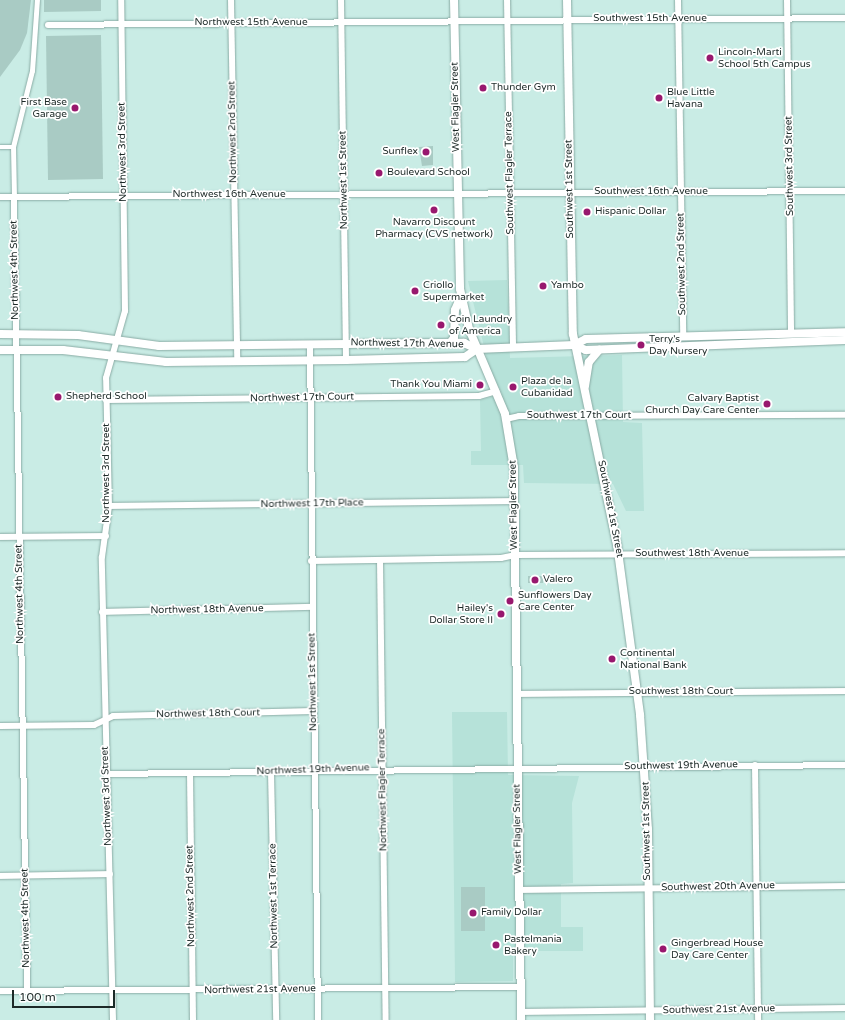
<!DOCTYPE html>
<style>
body{margin:0}
#map{position:relative;width:845px;height:1020px;overflow:hidden;background:#c9ece5;font-family:"Varela Round",sans-serif}
div>[style]{position:absolute}
[style*='--x']{left:calc(var(--x)*1px);top:calc(var(--y)*1px);width:calc(var(--w)*1px);rotate:calc(var(--a)*1deg)}
.built>*{inset:0;background:#b6e2d9}
.building>*{inset:0;background:#a9cbc4}
.roads{filter:drop-shadow(0 0 1px #89aba4) drop-shadow(0 0 1px #89aba4)}
.pedestrian>*{height:4.5px;margin:-2.25px;padding:0 2.25px;transform-origin:2.25px;border-radius:2.25px;background:#fff}
.minor>*{height:6px;margin:-3px;padding:0 3px;transform-origin:3px;border-radius:3px;background:#fff}
.secondary>*{height:8px;margin:-4px;padding:0 4px;transform-origin:4px;border-radius:4px;background:#fff}
.dots>*{width:11px;height:11px;translate:-50% -50%;box-sizing:border-box;border:2px solid #fff;border-radius:50%}
span{translate:-50% -50%;white-space:nowrap;text-align:center;line-height:1.15;-webkit-text-stroke:3.5px #fff;paint-order:stroke}
.street-label{font-size:10px;color:#1c2927}
.poi-label{font-size:10px;color:#1c2927}
.left{translate:0 -50%;text-align:left}
.right{translate:-100% -50%;text-align:right}
.scale{position:absolute;left:12px;top:990px;width:103px;height:18px;box-sizing:border-box;border:2px solid #1c2927;border-top:0;padding-left:5px;font-size:12px;line-height:14px;white-space:nowrap;color:#1c2927;-webkit-text-stroke:3px #fff;paint-order:stroke}
</style>
<div id="map">
<div class="built">
<div style="clip-path:polygon(507px 280px,510px 358px,622px 355px,623px 422px,642px 423px,644px 511px,626px 511px,613px 484px,524px 483px,523px 465px,471px 465px,471px 451px,481px 451px,480px 400px,502px 394px,489px 367px,468px 281px)"></div>
<div style="clip-path:polygon(452px 712px,507px 712px,508px 775px,579px 776px,572px 803px,573px 883px,561px 884px,561px 927px,583px 927px,583px 951px,513px 951px,513px 981px,455px 982px)"></div>
</div>
<div class="building">
<div style="clip-path:polygon(0 0,31px 0,27px 33px,20px 50px,0 77px)"></div>
<div style="clip-path:polygon(44px 0,101px 0,101px 11px,44px 12px)"></div>
<div style="clip-path:polygon(101px 35px,103px 179px,48px 180px,46px 36px)"></div>
<div style="clip-path:polygon(433px 146px,433px 165px,422px 166px,419px 147px)"></div>
<div style="clip-path:polygon(528px 576px,543px 576px,543px 583px,528px 583px)"></div>
<div style="clip-path:polygon(461px 887px,485px 887px,485px 931px,461px 931px)"></div>
</div>
<div class="roads">
<div class="pedestrian">
<div style="--x:0;--y:147;--w:13;--a:0"></div>
<div style="--x:14;--y:198;--w:51;--a:-91.1"></div>
<div style="--x:13;--y:147;--w:78;--a:-76"></div>
<div style="--x:32;--y:71;--w:71;--a:-86"></div>
</div>
<div class="minor">
<div style="--x:231;--y:0;--w:361;--a:89"></div>
<div style="--x:341;--y:0;--w:360;--a:89.2"></div>
<div style="--x:507;--y:0;--w:347;--a:89"></div>
<div style="--x:678;--y:0;--w:336;--a:89.1"></div>
<div style="--x:787;--y:0;--w:331;--a:89.3"></div>
<div style="--x:48;--y:25;--w:797;--a:-0.5"></div>
<div style="--x:0;--y:197;--w:845;--a:-0.41"></div>
<div style="--x:14;--y:198;--w:793;--a:89.06"></div>
<div style="--x:310;--y:344;--w:676;--a:89.32"></div>
<div style="--x:106;--y:400;--w:373;--a:-0.6"></div>
<div style="--x:479;--y:396;--w:18;--a:-16"></div>
<div style="--x:506;--y:419;--w:13;--a:-13"></div>
<div style="--x:519;--y:416;--w:326;--a:-0.2"></div>
<div style="--x:109;--y:506;--w:406;--a:-0.7"></div>
<div style="--x:0;--y:537;--w:106;--a:-0.5"></div>
<div style="--x:380;--y:560;--w:460;--a:89.3"></div>
<div style="--x:311;--y:561;--w:190;--a:-0.9"></div>
<div style="--x:501;--y:558;--w:14;--a:-12"></div>
<div style="--x:515;--y:555;--w:330;--a:-0.3"></div>
<div style="--x:102;--y:612;--w:210;--a:-1.4"></div>
<div style="--x:517;--y:694;--w:328;--a:-0.5"></div>
<div style="--x:0;--y:726;--w:94;--a:-0.6"></div>
<div style="--x:94;--y:725;--w:21;--a:-25"></div>
<div style="--x:113;--y:716;--w:200;--a:-1.4"></div>
<div style="--x:755;--y:765;--w:255;--a:89.3"></div>
<div style="--x:271;--y:772;--w:248;--a:88.8"></div>
<div style="--x:190;--y:773;--w:247;--a:89.3"></div>
<div style="--x:108;--y:774;--w:737;--a:-0.7"></div>
<div style="--x:0;--y:876;--w:110;--a:-1"></div>
<div style="--x:519;--y:890;--w:326;--a:-0.7"></div>
<div style="--x:0;--y:991;--w:521;--a:-0.44"></div>
<div style="--x:521;--y:1012;--w:324;--a:-0.7"></div>
<div style="--x:113;--y:1020;--w:463;--a:-91.4"></div>
<div style="--x:102;--y:557;--w:51;--a:-82.2"></div>
<div style="--x:109;--y:506;--w:128;--a:-91.3"></div>
<div style="--x:106;--y:378;--w:70;--a:-74.2"></div>
<div style="--x:125;--y:311;--w:311;--a:-90.7"></div>
</div>
<div class="secondary">
<div style="--x:454;--y:0;--w:289;--a:88.8"></div>
<div style="--x:460;--y:289;--w:41;--a:77.3"></div>
<div style="--x:469;--y:329;--w:92;--a:67"></div>
<div style="--x:505;--y:414;--w:55;--a:80.5"></div>
<div style="--x:514;--y:468;--w:552;--a:89.27"></div>
<div style="--x:567;--y:0;--w:334;--a:89"></div>
<div style="--x:573;--y:334;--w:215;--a:78.2"></div>
<div style="--x:617;--y:544;--w:173;--a:82.3"></div>
<div style="--x:640;--y:715;--w:114;--a:86"></div>
<div style="--x:648;--y:829;--w:191;--a:89.4"></div>
<div style="--x:0;--y:334;--w:78;--a:0.7"></div>
<div style="--x:78;--y:335;--w:82;--a:7.7"></div>
<div style="--x:159;--y:346;--w:305;--a:-0.6"></div>
<div style="--x:464;--y:343;--w:14;--a:25"></div>
<div style="--x:450;--y:343;--w:6;--a:-51"></div>
<div style="--x:454;--y:338;--w:28;--a:-88"></div>
<div style="--x:455;--y:310;--w:15;--a:-67"></div>
<div style="--x:574;--y:345;--w:13;--a:23"></div>
<div style="--x:586;--y:350;--w:259;--a:-2.2"></div>
<div style="--x:0;--y:350;--w:63;--a:0"></div>
<div style="--x:63;--y:350;--w:104;--a:6.6"></div>
<div style="--x:166;--y:362;--w:180;--a:-0.6"></div>
<div style="--x:346;--y:360;--w:119;--a:-1.4"></div>
<div style="--x:465;--y:357;--w:14;--a:-34"></div>
<div style="--x:477;--y:349;--w:97;--a:-2.4"></div>
<div style="--x:574;--y:345;--w:13;--a:-27"></div>
<div style="--x:586;--y:339;--w:259;--a:-1.5"></div>
<div style="--x:585;--y:386;--w:24;--a:-81"></div>
<div style="--x:589;--y:362;--w:16;--a:-50"></div>
</div>
</div>
<div class="dots">
<div style="left:710px;top:58px;background:#98186e"></div>
<div style="left:483px;top:88px;background:#98186e"></div>
<div style="left:659px;top:98px;background:#98186e"></div>
<div style="left:75px;top:108px;background:#98186e"></div>
<div style="left:426px;top:152px;background:#98186e"></div>
<div style="left:379px;top:173px;background:#98186e"></div>
<div style="left:434px;top:210px;background:#98186e"></div>
<div style="left:587px;top:212px;background:#98186e"></div>
<div style="left:543px;top:286px;background:#98186e"></div>
<div style="left:415px;top:291px;background:#98186e"></div>
<div style="left:441px;top:325px;background:#98186e"></div>
<div style="left:641px;top:345px;background:#98186e"></div>
<div style="left:480px;top:385px;background:#98186e"></div>
<div style="left:513px;top:387px;background:#98186e"></div>
<div style="left:58px;top:397px;background:#98186e"></div>
<div style="left:767px;top:404px;background:#98186e"></div>
<div style="left:535px;top:580px;background:#98186e"></div>
<div style="left:510px;top:601px;background:#98186e"></div>
<div style="left:501px;top:614px;background:#98186e"></div>
<div style="left:612px;top:659px;background:#98186e"></div>
<div style="left:473px;top:913px;background:#98186e"></div>
<div style="left:496px;top:945px;background:#98186e"></div>
<div style="left:663px;top:949px;background:#98186e"></div>
</div>
<div class="street-label">
<span style="left:650px;top:19px">Southwest 15th Avenue</span>
<span style="left:251px;top:23px">Northwest 15th Avenue</span>
<span style="left:456px;top:107px;rotate:-91deg">West Flagler Street</span>
<span style="left:233px;top:132px;rotate:-91deg">Northwest 2nd Street</span>
<span style="left:123px;top:152px;rotate:-91deg">Northwest 3rd Street</span>
<span style="left:790px;top:166px;rotate:-91deg">Southwest 3rd Street</span>
<span style="left:510px;top:173px;rotate:-91deg">Southwest Flagler Terrace</span>
<span style="left:344px;top:180px;rotate:-91deg">Northwest 1st Street</span>
<span style="left:570px;top:189px;rotate:-91deg">Southwest 1st Street</span>
<span style="left:651px;top:192px">Southwest 16th Avenue</span>
<span style="left:229px;top:195px">Northwest 16th Avenue</span>
<span style="left:682px;top:264px;rotate:-91deg">Southwest 2nd Street</span>
<span style="left:15px;top:270px;rotate:-91deg">Northwest 4th Street</span>
<span style="left:407px;top:344px;rotate:1deg">Northwest 17th Avenue</span>
<span style="left:302px;top:398px;rotate:-1deg">Northwest 17th Court</span>
<span style="left:579px;top:416px">Southwest 17th Court</span>
<span style="left:107px;top:473px;rotate:-90deg">Northwest 3rd Street</span>
<span style="left:312px;top:504px;rotate:-1deg">Northwest 17th Place</span>
<span style="left:514px;top:505px;rotate:-91deg">West Flagler Street</span>
<span style="left:610px;top:509px;rotate:79deg">Southwest 1st Street</span>
<span style="left:692px;top:554px">Southwest 18th Avenue</span>
<span style="left:20px;top:594px;rotate:-91deg">Northwest 4th Street</span>
<span style="left:207px;top:610px;rotate:-1deg">Northwest 18th Avenue</span>
<span style="left:313px;top:682px;rotate:-91deg">Northwest 1st Street</span>
<span style="left:681px;top:692px">Southwest 18th Court</span>
<span style="left:208px;top:714px;rotate:-1deg">Northwest 18th Court</span>
<span style="left:681px;top:766px;rotate:-1deg">Southwest 19th Avenue</span>
<span style="left:313px;top:770px;rotate:-2deg">Northwest 19th Avenue</span>
<span style="left:383px;top:790px;rotate:-91deg">Northwest Flagler Terrace</span>
<span style="left:107px;top:796px;rotate:-92deg">Northwest 3rd Street</span>
<span style="left:518px;top:829px;rotate:-91deg">West Flagler Street</span>
<span style="left:647px;top:831px;rotate:-91deg">Southwest 1st Street</span>
<span style="left:718px;top:887px;rotate:-1deg">Southwest 20th Avenue</span>
<span style="left:191px;top:896px;rotate:-91deg">Northwest 2nd Street</span>
<span style="left:274px;top:896px;rotate:-91deg">Northwest 1st Terrace</span>
<span style="left:26px;top:918px;rotate:-91deg">Northwest 4th Street</span>
<span style="left:260px;top:990px;rotate:-1deg">Northwest 21st Avenue</span>
<span style="left:719px;top:1010px;rotate:-1deg">Southwest 21st Avenue</span>
</div>
<div class="poi-label">
<span class="left" style="left:718px;top:58px">Lincoln-Marti<br>School 5th Campus</span>
<span class="left" style="left:491px;top:88px">Thunder Gym</span>
<span class="left" style="left:667px;top:98px">Blue Little<br>Havana</span>
<span class="right" style="left:67px;top:108px">First Base<br>Garage</span>
<span class="right" style="left:418px;top:152px">Sunflex</span>
<span class="left" style="left:387px;top:173px">Boulevard School</span>
<span class="left" style="left:595px;top:212px">Hispanic Dollar</span>
<span style="left:434px;top:228px">Navarro Discount<br>Pharmacy (CVS network)</span>
<span class="left" style="left:423px;top:291px">Criollo<br>Supermarket</span>
<span class="left" style="left:551px;top:286px">Yambo</span>
<span class="left" style="left:449px;top:325px">Coin Laundry<br>of America</span>
<span class="left" style="left:649px;top:345px">Terry's<br>Day Nursery</span>
<span class="left" style="left:521px;top:387px">Plaza de la<br>Cubanidad</span>
<span class="right" style="left:472px;top:385px">Thank You Miami</span>
<span class="left" style="left:66px;top:397px">Shepherd School</span>
<span class="right" style="left:759px;top:404px">Calvary Baptist<br>Church Day Care Center</span>
<span class="left" style="left:543px;top:580px">Valero</span>
<span class="left" style="left:518px;top:601px">Sunflowers Day<br>Care Center</span>
<span class="right" style="left:493px;top:614px">Hailey's<br>Dollar Store II</span>
<span class="left" style="left:620px;top:659px">Continental<br>National Bank</span>
<span class="left" style="left:481px;top:913px">Family Dollar</span>
<span class="left" style="left:504px;top:945px">Pastelmania<br>Bakery</span>
<span class="left" style="left:671px;top:949px">Gingerbread House<br>Day Care Center</span>
</div>
<div class="scale">100 m</div>
</div>
